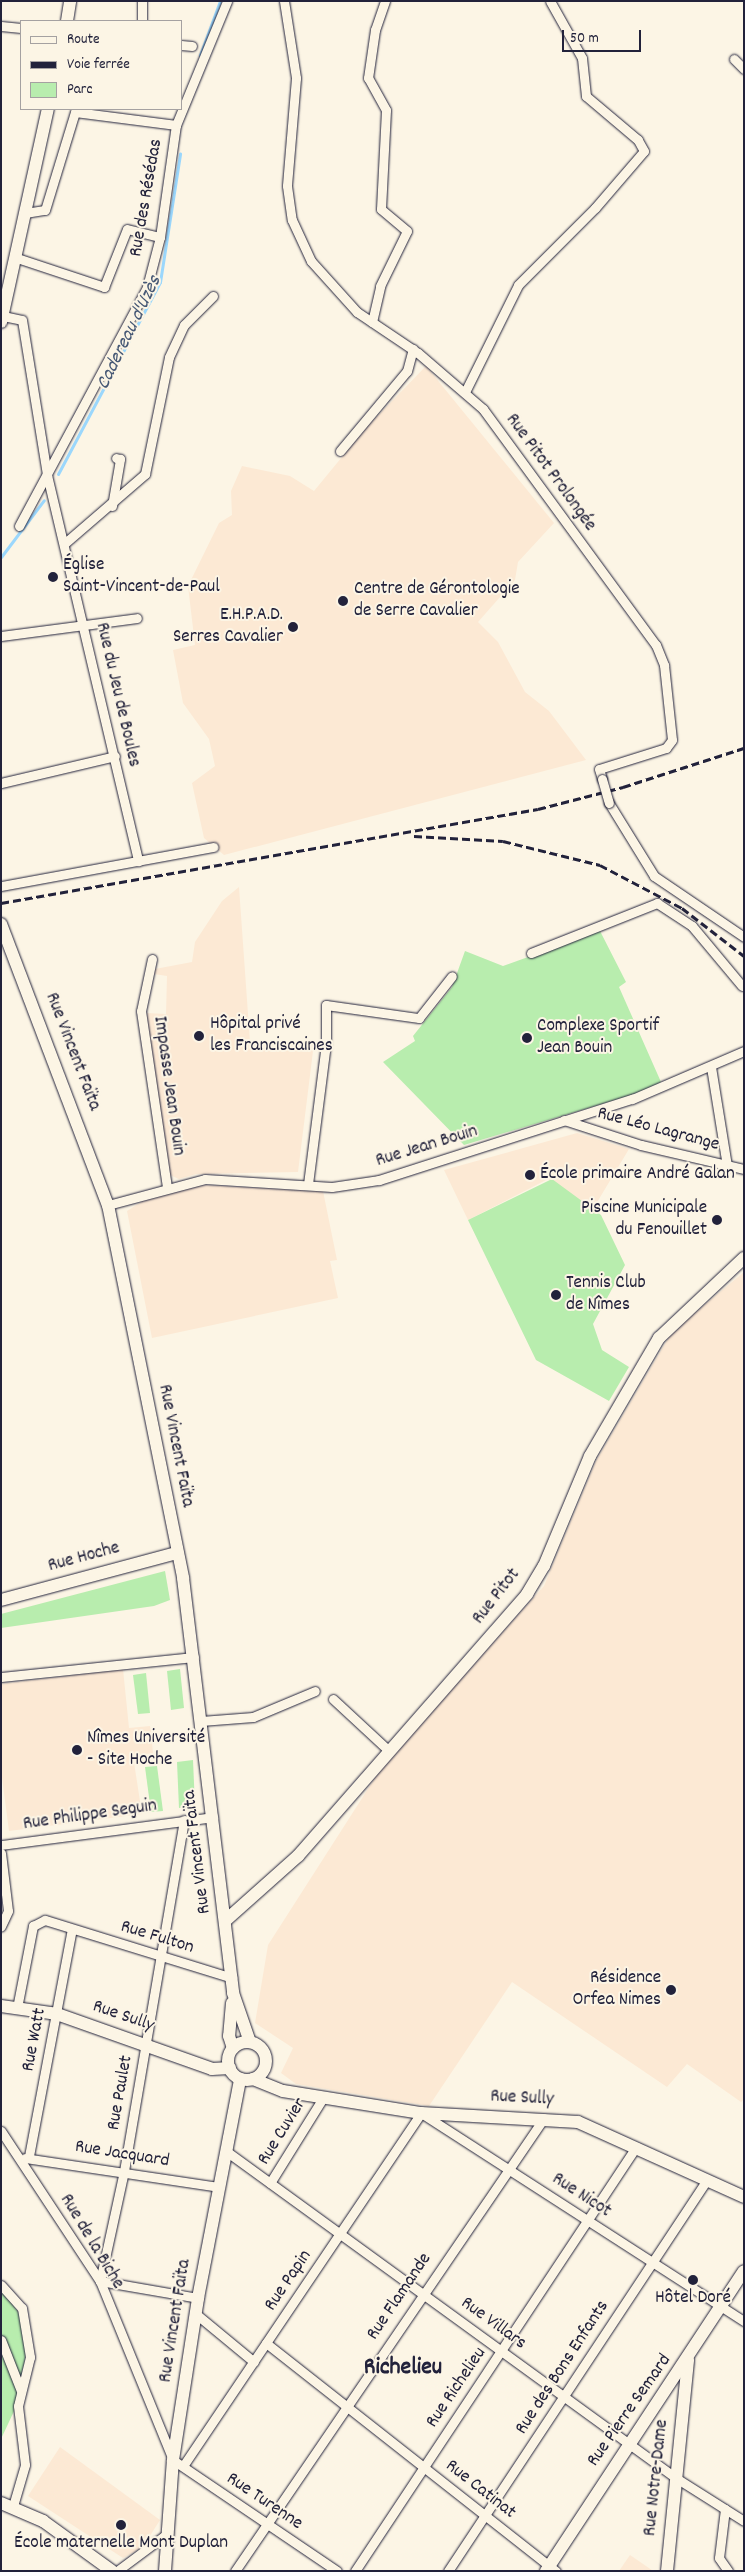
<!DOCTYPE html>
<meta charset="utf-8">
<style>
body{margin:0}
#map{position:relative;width:745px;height:2572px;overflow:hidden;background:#fcf5e5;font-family:Dekko,sans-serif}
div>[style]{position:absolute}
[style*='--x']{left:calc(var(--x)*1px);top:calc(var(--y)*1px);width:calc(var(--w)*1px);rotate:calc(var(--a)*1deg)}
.built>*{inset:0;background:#fce9d4}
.green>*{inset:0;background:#b8edae}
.stream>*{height:3px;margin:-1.5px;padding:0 1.5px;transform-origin:1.5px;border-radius:1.5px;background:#9bd7fc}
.roads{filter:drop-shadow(0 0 1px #22223b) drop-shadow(0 0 1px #22223b)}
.street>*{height:9px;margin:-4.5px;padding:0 4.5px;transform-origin:4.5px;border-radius:4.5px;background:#fcf5e5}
.secondary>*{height:12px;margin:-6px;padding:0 6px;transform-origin:6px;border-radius:6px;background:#fcf5e5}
.secondary>.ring{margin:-6px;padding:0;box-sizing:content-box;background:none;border:12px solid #fcf5e5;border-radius:50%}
.rail>*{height:3px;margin-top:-1.5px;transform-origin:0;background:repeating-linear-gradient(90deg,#22223b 0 8px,transparent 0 12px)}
.bridges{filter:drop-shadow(0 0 1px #22223b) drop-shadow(0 0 1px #22223b)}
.street-bridge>*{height:9px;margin:-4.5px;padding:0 4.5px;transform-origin:4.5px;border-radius:4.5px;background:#fcf5e5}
.dots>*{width:14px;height:14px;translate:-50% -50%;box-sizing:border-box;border:2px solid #fcf5e5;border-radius:50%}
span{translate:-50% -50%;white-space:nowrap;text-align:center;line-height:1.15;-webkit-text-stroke:4px #fcf5e5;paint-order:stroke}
.street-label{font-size:19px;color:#22223b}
.poi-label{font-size:19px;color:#22223b}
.left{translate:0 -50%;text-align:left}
.right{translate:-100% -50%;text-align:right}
.water-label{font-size:20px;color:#465875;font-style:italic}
.district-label{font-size:24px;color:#22223b;font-weight:700}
.frame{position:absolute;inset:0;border:2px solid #22223b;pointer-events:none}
.legend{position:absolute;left:20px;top:20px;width:162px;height:90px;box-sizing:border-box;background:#fcf5e5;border:1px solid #a5a1a1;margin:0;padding:6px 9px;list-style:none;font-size:15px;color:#22223b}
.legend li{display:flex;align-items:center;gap:10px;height:25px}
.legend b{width:25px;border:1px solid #a5a1a1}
.scale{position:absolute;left:562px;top:30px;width:79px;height:22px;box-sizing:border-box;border:2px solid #22223b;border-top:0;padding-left:6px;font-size:15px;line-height:18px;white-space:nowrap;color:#22223b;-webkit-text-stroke:4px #fcf5e5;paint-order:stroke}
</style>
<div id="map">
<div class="built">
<div style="clip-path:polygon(426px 366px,554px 523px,518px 562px,515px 580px,478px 622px,498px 642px,525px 692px,549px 711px,586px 760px,224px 855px,204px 838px,192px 783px,215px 766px,209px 739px,183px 703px,173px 650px,195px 645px,188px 586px,219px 523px,232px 515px,231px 491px,242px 466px,290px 476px,314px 491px,365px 429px)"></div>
<div style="clip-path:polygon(239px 887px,250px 1042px,314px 1043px,298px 1172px,196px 1174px,179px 1179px,170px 1175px,146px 1020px,147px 1013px,166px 1014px,167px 976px,154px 974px,155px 969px,192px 962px,195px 942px,222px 901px)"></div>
<div style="clip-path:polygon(577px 1133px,629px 1149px,593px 1209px,548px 1179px,468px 1220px,444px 1170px)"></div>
<div style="clip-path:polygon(202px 1185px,323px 1191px,337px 1260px,330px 1261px,338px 1298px,152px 1338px,127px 1211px,146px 1199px)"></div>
<div style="clip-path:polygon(744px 1272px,744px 2099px,741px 2102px,687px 2064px,667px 2087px,512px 1982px,429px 2106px,296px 2084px,281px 2073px,293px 2048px,255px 2023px,268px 1945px,382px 1767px,544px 1586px,596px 1461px,672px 1332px)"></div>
<div style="clip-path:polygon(123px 1669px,129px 1728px,150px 1726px,151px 1731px,153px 1753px,133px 1756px,142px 1814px,9px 1831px,1px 1770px,1px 1684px)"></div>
<div style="clip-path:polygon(60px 2447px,160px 2520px,143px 2547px,123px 2558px,28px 2496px)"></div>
<div style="clip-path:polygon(630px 2555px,646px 2566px,653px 2571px,619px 2571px)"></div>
</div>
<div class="green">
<div style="clip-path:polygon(600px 931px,626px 982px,619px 987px,661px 1082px,642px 1092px,464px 1145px,383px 1062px,415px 1041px,413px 1036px,452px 987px,465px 951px,503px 966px)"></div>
<div style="clip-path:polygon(552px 1179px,601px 1215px,625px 1265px,593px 1324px,602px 1350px,629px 1367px,609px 1401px,536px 1360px,468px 1220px)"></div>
<div style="clip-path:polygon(165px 1571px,170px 1600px,154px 1606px,1px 1628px,1px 1614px)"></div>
<div style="clip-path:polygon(180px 1669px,184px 1708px,171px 1710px,167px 1671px)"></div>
<div style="clip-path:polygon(146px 1673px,150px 1713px,138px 1714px,133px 1675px)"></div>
<div style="clip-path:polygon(193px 1760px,195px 1806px,179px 1808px,177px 1762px)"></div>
<div style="clip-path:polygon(157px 1766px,163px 1811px,151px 1812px,145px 1767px)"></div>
<div style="clip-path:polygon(1px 2288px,19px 2313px,26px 2354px,15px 2409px,1px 2439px)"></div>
</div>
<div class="stream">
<div style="--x:200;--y:55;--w:58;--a:-69.7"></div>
<div style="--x:58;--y:474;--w:217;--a:-62"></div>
<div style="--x:160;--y:282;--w:130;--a:-81.1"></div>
<div style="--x:1;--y:557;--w:71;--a:-53"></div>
</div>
<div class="roads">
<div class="street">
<div style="--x:142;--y:1;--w:20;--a:90"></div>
<div style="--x:284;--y:1;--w:78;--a:81.1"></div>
<div style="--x:296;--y:78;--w:108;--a:94.8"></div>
<div style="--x:287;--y:186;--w:34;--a:82"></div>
<div style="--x:292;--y:220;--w:45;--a:65.1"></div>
<div style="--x:311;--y:261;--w:69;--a:48"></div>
<div style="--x:357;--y:312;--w:73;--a:33.9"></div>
<div style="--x:418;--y:353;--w:86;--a:40.7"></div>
<div style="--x:483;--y:409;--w:293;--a:53.8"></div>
<div style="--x:656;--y:645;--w:22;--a:68"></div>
<div style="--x:664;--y:665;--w:75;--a:83.9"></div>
<div style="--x:672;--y:740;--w:10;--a:127"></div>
<div style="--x:666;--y:748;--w:70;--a:162.6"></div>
<div style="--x:599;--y:769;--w:10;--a:73"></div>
<div style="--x:1;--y:26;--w:20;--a:6"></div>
<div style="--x:181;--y:45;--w:11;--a:5"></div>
<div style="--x:734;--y:59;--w:14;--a:45"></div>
<div style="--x:25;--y:213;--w:20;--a:-9"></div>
<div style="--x:45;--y:210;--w:102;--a:-73"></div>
<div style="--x:75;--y:112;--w:102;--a:7.3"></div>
<div style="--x:17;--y:258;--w:92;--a:18.4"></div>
<div style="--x:104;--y:287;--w:62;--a:-68.4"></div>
<div style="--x:127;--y:229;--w:34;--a:14"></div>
<div style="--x:3;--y:316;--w:19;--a:12"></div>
<div style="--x:22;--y:320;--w:157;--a:80.8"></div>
<div style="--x:47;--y:475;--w:397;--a:76.7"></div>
<div style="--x:372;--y:322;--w:37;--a:-77"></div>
<div style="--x:380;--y:286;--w:61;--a:-63.9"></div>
<div style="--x:407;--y:231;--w:34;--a:-140"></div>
<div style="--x:381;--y:209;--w:99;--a:-87.1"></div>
<div style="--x:386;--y:110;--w:37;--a:-119"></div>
<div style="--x:368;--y:78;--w:49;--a:-81.7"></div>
<div style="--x:375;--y:30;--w:31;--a:-71"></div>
<div style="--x:465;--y:392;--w:119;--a:-63.6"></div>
<div style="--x:518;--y:285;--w:109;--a:-45"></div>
<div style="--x:595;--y:208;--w:75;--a:-49.3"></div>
<div style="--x:644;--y:151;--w:13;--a:-119"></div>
<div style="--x:638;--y:140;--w:68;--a:-139.8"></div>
<div style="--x:586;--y:96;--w:38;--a:-96"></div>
<div style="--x:582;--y:58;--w:65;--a:-119.3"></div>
<div style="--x:340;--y:451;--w:104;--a:-50.1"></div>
<div style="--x:407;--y:371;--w:23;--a:-75"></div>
<div style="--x:112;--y:506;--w:48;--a:-80.3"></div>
<div style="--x:120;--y:459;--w:4;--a:-166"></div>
<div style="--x:19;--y:526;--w:271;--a:-61.8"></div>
<div style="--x:147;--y:287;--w:52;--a:-75.4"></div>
<div style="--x:160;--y:237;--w:113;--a:-81.9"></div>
<div style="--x:176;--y:125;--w:134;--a:-67.6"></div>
<div style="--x:65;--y:543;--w:106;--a:-40.8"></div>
<div style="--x:145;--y:474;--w:119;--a:-78.4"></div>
<div style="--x:169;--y:357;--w:35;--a:-65"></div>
<div style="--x:184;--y:325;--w:41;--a:-45"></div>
<div style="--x:1;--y:636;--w:137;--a:-7.5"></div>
<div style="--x:1;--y:783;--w:117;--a:-13.3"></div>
<div style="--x:609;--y:803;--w:86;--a:58.3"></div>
<div style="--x:654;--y:876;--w:109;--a:34.1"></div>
<div style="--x:1;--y:886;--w:216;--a:-10.4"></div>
<div style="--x:531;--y:953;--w:136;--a:-21.6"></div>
<div style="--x:657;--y:903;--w:42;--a:33.3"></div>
<div style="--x:692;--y:926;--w:78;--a:50.2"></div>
<div style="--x:152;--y:959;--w:53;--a:101.9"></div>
<div style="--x:141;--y:1011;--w:179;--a:81.6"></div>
<div style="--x:711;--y:1067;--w:100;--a:80.8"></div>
<div style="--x:564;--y:1120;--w:81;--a:18"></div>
<div style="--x:641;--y:1145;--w:106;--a:13.1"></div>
<div style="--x:308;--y:1184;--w:141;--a:-82.7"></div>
<div style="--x:326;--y:1044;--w:39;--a:-90"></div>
<div style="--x:326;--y:1005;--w:94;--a:8"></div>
<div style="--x:419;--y:1018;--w:53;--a:-51.8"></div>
<div style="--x:108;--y:1205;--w:100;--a:-15"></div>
<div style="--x:205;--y:1179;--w:127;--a:3.6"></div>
<div style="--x:332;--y:1187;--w:48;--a:-8.5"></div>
<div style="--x:379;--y:1180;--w:266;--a:-17.8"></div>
<div style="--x:632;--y:1099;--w:122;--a:-23.2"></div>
<div style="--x:1;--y:1677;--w:194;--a:-5.9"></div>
<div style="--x:333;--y:1699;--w:75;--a:42.8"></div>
<div style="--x:201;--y:1721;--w:52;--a:-4.4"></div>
<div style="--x:253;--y:1717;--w:67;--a:-22.8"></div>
<div style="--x:184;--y:1820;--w:356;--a:99.7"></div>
<div style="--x:124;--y:2171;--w:113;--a:102.3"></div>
<div style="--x:100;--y:2281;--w:99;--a:9.8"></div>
<div style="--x:1;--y:1845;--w:214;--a:-7.5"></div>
<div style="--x:1;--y:1853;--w:58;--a:83.1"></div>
<div style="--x:8;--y:1911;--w:17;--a:115"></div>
<div style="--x:17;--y:2008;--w:84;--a:-79"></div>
<div style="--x:33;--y:1926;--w:13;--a:-27"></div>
<div style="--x:45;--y:1920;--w:196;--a:17.2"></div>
<div style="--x:1;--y:2131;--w:180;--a:56.6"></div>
<div style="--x:100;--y:2281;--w:193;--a:67.8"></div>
<div style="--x:173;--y:2460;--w:198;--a:34.1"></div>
<div style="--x:226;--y:2151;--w:556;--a:36"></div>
<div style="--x:676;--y:2478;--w:80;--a:32.3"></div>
<div style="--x:29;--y:2156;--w:231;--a:-79.3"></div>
<div style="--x:25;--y:2158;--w:196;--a:8.5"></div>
<div style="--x:270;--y:2183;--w:100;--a:-58.1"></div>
<div style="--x:1;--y:2285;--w:31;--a:48"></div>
<div style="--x:22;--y:2308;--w:50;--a:80.7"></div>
<div style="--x:30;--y:2357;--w:50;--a:103.8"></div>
<div style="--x:18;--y:2406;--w:59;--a:83.2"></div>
<div style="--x:25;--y:2465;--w:43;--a:106.3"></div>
<div style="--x:196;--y:2314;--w:75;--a:39.6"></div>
<div style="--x:1;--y:2340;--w:55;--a:68.6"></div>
<div style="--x:266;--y:2343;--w:369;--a:38.2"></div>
<div style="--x:183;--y:2466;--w:426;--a:-56"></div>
<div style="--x:421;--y:2113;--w:384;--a:32.8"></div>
<div style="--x:725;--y:2509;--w:49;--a:97"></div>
<div style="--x:719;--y:2558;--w:16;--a:55"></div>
<div style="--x:117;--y:2571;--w:64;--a:-36.7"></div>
<div style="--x:235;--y:2571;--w:548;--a:-55.7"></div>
<div style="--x:355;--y:2571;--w:509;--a:-56.47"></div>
<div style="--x:448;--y:2571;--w:465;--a:-56.5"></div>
</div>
<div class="secondary">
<div style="--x:67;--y:21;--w:20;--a:-81"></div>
<div style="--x:1;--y:322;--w:218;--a:-77.6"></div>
<div style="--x:1;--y:924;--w:301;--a:69.2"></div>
<div style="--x:108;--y:1205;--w:380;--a:78.6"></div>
<div style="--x:183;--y:1578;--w:418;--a:83.1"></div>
<div style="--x:233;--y:1993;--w:52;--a:70.9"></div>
<div style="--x:1;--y:1600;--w:182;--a:-15"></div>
<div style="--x:225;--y:1921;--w:98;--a:-41.7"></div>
<div style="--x:298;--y:1856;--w:348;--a:-48.8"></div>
<div style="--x:527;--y:1594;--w:33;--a:-59"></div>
<div style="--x:544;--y:1566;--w:119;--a:-67.3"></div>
<div style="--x:590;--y:1456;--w:137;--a:-59.7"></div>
<div style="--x:659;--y:1338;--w:117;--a:-43.3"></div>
<div style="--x:232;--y:2003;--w:33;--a:95"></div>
<div style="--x:229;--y:2036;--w:13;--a:72"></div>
<div style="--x:1;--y:2006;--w:57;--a:8.1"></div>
<div style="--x:57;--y:2014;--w:164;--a:19.5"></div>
<div style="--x:212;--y:2069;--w:18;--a:-3"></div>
<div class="ring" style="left:228px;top:2042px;width:26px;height:26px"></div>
<div style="--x:253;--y:2079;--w:32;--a:22"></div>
<div style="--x:283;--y:2091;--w:140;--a:9.1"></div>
<div style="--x:421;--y:2113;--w:157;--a:3.3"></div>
<div style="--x:578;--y:2122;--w:182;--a:24.3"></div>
<div style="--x:1;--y:2503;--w:46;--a:23.2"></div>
<div style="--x:43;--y:2521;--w:85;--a:35.9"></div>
<div style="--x:165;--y:2571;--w:111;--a:-85.9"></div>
<div style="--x:173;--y:2460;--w:164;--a:-81.2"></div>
<div style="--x:198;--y:2298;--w:223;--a:-79.1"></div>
<div style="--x:546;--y:2571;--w:359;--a:-56.6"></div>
<div style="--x:667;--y:2571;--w:212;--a:-84.3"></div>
</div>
</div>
<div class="rail">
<div style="--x:414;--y:836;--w:89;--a:3.2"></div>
<div style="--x:503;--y:841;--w:100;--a:13.9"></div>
<div style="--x:600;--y:865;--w:93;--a:27.7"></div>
<div style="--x:682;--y:908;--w:78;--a:37.7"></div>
<div style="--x:1;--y:903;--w:545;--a:-9.93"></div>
<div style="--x:538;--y:809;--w:88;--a:-14.5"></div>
<div style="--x:623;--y:787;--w:127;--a:-17.9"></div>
</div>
<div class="bridges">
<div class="street-bridge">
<div style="--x:602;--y:779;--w:25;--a:74"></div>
</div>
</div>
<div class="dots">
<div style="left:53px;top:577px;background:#22223b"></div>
<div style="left:343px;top:601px;background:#22223b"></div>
<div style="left:293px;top:627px;background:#22223b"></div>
<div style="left:199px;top:1036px;background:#22223b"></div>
<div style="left:527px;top:1038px;background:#22223b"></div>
<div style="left:530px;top:1175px;background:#22223b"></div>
<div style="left:717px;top:1220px;background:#22223b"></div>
<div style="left:556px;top:1295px;background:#22223b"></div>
<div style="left:77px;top:1750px;background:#22223b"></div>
<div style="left:671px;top:1990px;background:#22223b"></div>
<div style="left:693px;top:2280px;background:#22223b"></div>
<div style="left:121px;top:2525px;background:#22223b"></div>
</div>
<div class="street-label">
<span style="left:147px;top:198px;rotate:-80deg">Rue des Résédas</span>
<span style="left:550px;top:473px;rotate:54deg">Rue Pitot Prolongée</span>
<span style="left:117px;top:695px;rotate:77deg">Rue du Jeu de Boules</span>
<span style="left:72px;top:1052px;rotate:69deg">Rue Vincent Faïta</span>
<span style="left:168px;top:1086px;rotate:82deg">Impasse Jean Bouin</span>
<span style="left:658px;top:1130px;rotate:15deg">Rue Léo Lagrange</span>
<span style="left:427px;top:1147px;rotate:-17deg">Rue Jean Bouin</span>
<span style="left:175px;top:1446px;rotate:79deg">Rue Vincent Faïta</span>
<span style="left:84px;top:1558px;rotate:-15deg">Rue Hoche</span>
<span style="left:497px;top:1597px;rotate:-52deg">Rue Pitot</span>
<span style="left:90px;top:1816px;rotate:-8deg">Rue Philippe Seguin</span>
<span style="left:198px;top:1852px;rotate:-97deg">Rue Vincent Faïta</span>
<span style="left:157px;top:1938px;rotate:17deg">Rue Fulton</span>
<span style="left:123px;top:2017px;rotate:19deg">Rue Sully</span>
<span style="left:35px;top:2040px;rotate:-79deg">Rue Watt</span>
<span style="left:121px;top:2093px;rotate:-80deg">Rue Paulet</span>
<span style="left:522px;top:2099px;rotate:3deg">Rue Sully</span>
<span style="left:283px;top:2132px;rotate:-58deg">Rue Cuvier</span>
<span style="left:122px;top:2155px;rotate:9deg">Rue Jacquard</span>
<span style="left:581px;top:2196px;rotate:33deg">Rue Nicot</span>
<span style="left:91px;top:2242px;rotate:59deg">Rue de la Biche</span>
<span style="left:289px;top:2281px;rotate:-56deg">Rue Papin</span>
<span style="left:400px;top:2297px;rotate:-56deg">Rue Flamande</span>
<span style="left:176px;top:2321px;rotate:-81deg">Rue Vincent Faïta</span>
<span style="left:493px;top:2324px;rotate:36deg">Rue Villars</span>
<span style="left:563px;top:2368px;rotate:-57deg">Rue des Bons Enfants</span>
<span style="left:457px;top:2388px;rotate:-56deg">Rue Richelieu</span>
<span style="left:630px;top:2411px;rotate:-55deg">Rue Pierre Semard</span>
<span style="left:657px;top:2478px;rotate:-84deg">Rue Notre-Dame</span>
<span style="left:480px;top:2490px;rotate:38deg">Rue Catinat</span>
<span style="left:264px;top:2502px;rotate:34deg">Rue Turenne</span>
</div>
<div class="poi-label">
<span class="left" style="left:63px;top:577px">Église<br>Saint-Vincent-de-Paul</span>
<span class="left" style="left:354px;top:601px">Centre de Gérontologie<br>de Serre Cavalier</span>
<span class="right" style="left:283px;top:627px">E.H.P.A.D.<br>Serres Cavalier</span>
<span class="left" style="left:210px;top:1036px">Hôpital privé<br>les Franciscaines</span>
<span class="left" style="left:537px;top:1038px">Complexe Sportif<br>Jean Bouin</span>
<span class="left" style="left:540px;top:1175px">École primaire André Galan</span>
<span class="right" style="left:707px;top:1220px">Piscine Municipale<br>du Fenouillet</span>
<span class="left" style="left:566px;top:1295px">Tennis Club<br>de Nîmes</span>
<span class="left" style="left:87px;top:1750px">Nîmes Université<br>- Site Hoche</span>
<span class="right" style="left:661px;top:1990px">Résidence<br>Orfea Nimes</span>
<span style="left:693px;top:2299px">Hôtel Doré</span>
<span style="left:121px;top:2544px">École maternelle Mont Duplan</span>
</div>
<div class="water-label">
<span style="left:130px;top:333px;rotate:-64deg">Cadereau d'Uzès</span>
</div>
<div class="district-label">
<span style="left:403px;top:2369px">Richelieu</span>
</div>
<div class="frame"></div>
<ul class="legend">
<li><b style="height:6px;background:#fcf5e5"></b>Route</li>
<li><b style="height:6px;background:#22223b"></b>Voie ferrée</li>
<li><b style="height:14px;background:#b8edae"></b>Parc</li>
</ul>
<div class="scale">50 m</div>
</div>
